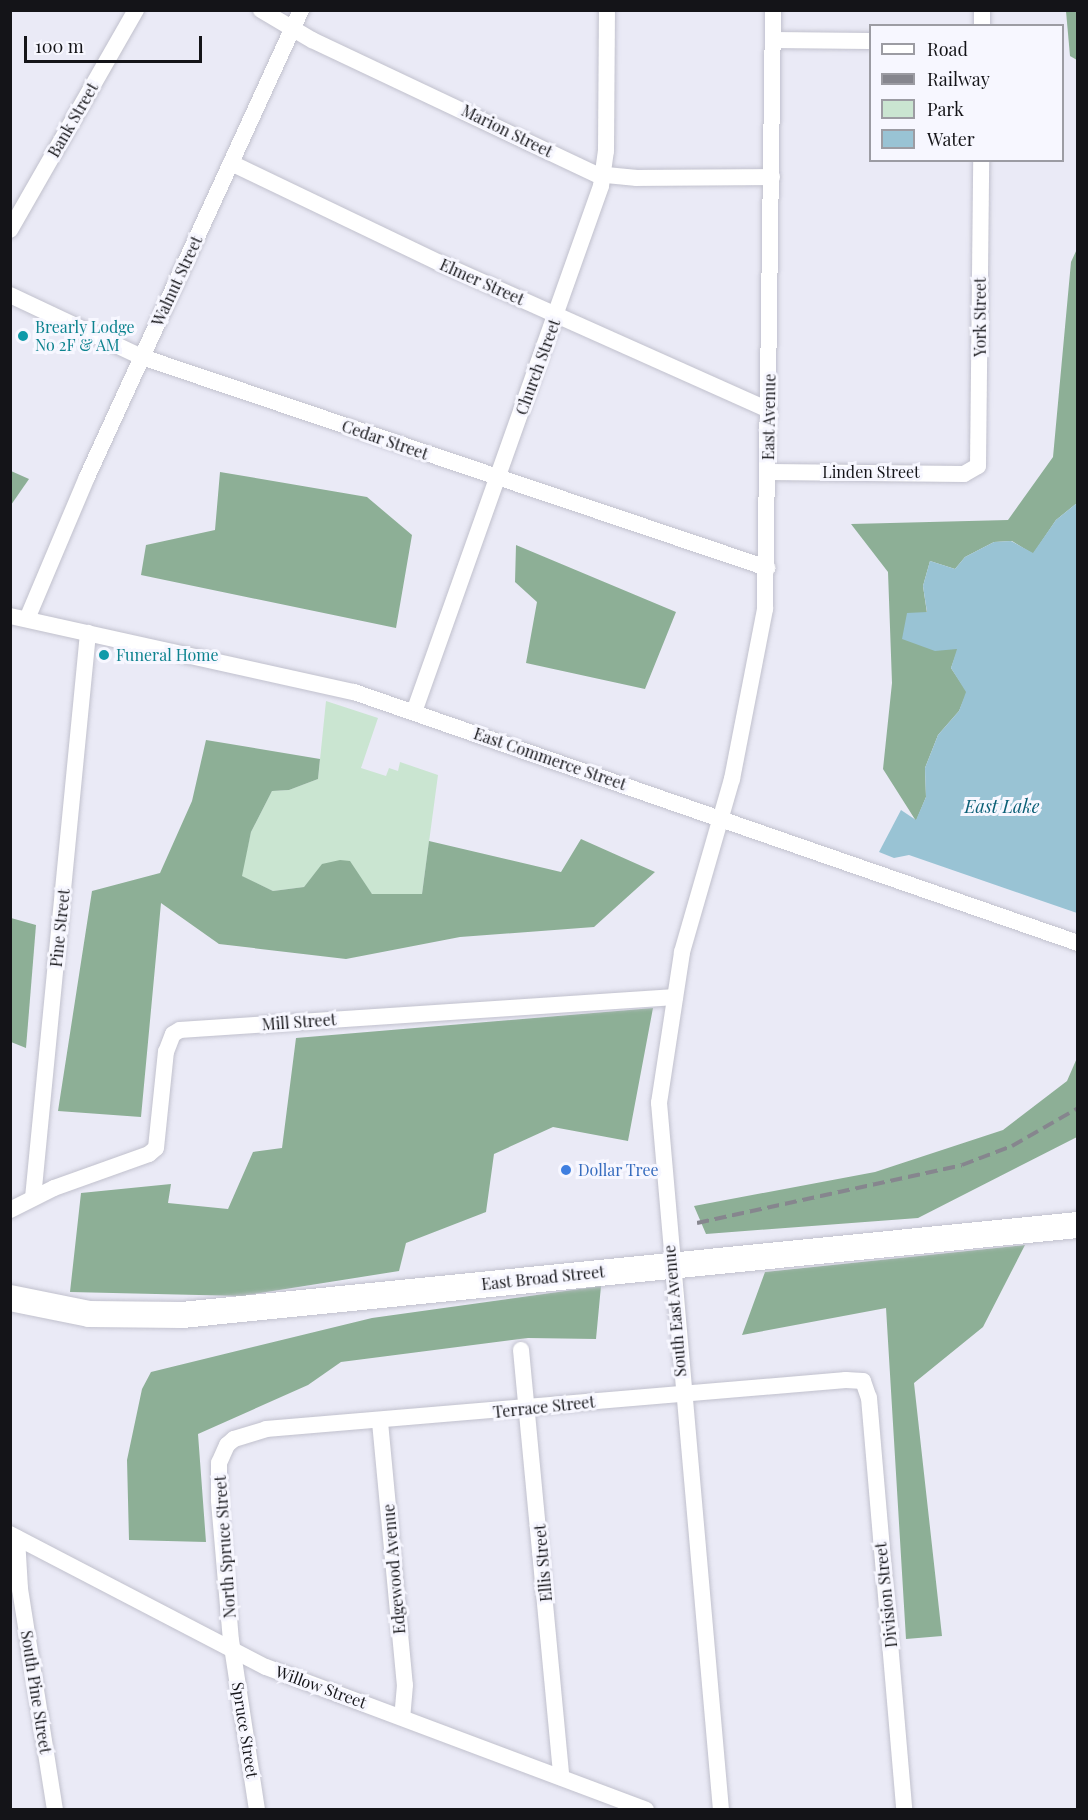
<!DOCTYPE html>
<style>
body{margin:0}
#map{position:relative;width:1088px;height:1820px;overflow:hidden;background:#eaeaf6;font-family:"Playfair Display",serif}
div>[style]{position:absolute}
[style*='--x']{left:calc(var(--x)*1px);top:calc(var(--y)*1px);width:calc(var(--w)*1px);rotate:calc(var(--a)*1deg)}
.green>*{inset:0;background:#cae5d1}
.forest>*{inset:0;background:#8daf96}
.water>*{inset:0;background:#99c3d4}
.roads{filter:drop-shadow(0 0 2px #c1c1cd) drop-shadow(0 0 2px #c1c1cd)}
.minor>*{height:16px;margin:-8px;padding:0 8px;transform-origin:8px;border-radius:8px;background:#fff}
.highway>*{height:26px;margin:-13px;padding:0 13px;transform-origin:13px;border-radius:13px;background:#fff}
.rail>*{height:4px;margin-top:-2px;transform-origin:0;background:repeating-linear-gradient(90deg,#86868e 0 12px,transparent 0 18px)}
.dots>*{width:16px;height:16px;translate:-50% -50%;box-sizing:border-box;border:3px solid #f7f7ff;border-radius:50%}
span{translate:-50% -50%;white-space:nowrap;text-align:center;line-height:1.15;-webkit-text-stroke:6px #f7f7ff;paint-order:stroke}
.street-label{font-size:16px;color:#141418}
.culture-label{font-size:16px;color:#0d838f}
.left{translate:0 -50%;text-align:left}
.shop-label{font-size:16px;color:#366cbe}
.water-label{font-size:18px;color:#0b5f76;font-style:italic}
.frame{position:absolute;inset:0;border:12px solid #141418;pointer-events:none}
.legend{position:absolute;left:869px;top:24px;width:195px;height:138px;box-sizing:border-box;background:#f7f7ff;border:2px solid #9c9ca3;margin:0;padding:8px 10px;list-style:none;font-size:18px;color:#141418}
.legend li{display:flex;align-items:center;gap:12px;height:30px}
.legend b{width:30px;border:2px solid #9c9ca3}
.scale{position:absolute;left:24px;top:36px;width:178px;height:27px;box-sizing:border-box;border:3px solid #141418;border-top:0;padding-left:8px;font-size:18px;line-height:21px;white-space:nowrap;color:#141418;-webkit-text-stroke:4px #f7f7ff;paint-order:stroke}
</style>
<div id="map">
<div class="green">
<div style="clip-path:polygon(326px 701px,378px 718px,361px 768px,386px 776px,389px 768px,398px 771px,400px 762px,438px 775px,422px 894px,372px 894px,361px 882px,323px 864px,304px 887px,273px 891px,241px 876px,251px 832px,272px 791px,289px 790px,318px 779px)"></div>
</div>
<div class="forest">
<div style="clip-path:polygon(1066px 11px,1077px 11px,1077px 60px,1070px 56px)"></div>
<div style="clip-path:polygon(1077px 249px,1077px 503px,1056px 520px,1033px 554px,1012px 541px,994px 542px,965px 557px,955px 569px,930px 561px,923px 586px,927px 613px,958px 649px,951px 668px,967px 692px,959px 711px,938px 735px,925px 768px,926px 797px,916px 821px,883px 769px,892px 683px,888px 572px,851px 524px,1008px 520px,1053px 457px,1071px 262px)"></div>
<div style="clip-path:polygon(11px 471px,29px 479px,11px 505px)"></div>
<div style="clip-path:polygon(220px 472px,367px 497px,412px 535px,396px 628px,141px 575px,146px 545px,215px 530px)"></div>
<div style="clip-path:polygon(516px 545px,676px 612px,645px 689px,526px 663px,537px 602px,515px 582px)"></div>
<div style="clip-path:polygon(206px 740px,320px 759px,318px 779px,289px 790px,272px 791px,251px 832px,242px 876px,273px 891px,304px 887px,322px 864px,340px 860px,350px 861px,372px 894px,422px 894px,429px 841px,561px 872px,581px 839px,655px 872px,594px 927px,460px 937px,346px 959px,219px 944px,161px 903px,141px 1117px,58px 1111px,92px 891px,160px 873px,192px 801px)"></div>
<div style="clip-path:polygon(11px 918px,36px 925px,26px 1048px,11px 1042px)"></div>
<div style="clip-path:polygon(653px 1008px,628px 1141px,553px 1127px,494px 1154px,486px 1212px,406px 1243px,399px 1271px,242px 1296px,70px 1292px,81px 1193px,171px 1184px,168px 1203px,228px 1209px,253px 1152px,282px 1148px,296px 1038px)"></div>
<div style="clip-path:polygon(1077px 1058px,1077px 1137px,918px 1218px,706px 1234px,694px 1206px,875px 1172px,1003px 1130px,1067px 1081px)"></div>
<div style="clip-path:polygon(1025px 1245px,983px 1327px,914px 1383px,942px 1636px,906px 1639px,886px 1308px,742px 1335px,765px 1272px)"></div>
<div style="clip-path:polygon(601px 1286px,596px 1339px,528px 1338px,341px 1362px,308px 1385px,198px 1434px,206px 1542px,129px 1540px,127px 1460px,142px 1389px,151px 1372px,372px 1318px)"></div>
</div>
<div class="water">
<div style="clip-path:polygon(1077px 503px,1077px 913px,909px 855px,894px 858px,879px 852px,901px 810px,916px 820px,926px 797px,925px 768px,938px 735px,959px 711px,966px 692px,951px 668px,957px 649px,935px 651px,902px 639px,907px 613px,927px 612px,923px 586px,930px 561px,955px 569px,965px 557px,994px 542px,1011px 541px,1033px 553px,1056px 520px)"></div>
</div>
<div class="roads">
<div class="minor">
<div style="--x:261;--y:10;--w:59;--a:30.5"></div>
<div style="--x:312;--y:40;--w:314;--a:25.3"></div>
<div style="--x:596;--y:174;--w:41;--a:5.6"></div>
<div style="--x:637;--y:178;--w:135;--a:-0.4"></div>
<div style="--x:982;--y:26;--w:16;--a:-90"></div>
<div style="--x:773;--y:40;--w:97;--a:0.6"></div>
<div style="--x:231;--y:163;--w:232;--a:25.6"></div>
<div style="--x:440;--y:263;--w:360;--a:24.1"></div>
<div style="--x:10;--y:230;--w:254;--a:-60.2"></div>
<div style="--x:10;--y:295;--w:146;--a:25.2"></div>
<div style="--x:142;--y:357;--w:660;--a:18.65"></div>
<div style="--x:769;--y:472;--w:195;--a:0.6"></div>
<div style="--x:964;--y:474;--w:16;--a:-30"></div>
<div style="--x:978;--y:466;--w:306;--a:-89.4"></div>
<div style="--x:10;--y:616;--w:352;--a:12.5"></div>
<div style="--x:354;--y:692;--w:766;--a:19.12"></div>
<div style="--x:27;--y:619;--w:154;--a:-67.1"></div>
<div style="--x:87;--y:477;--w:514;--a:-65.38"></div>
<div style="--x:414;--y:712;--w:558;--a:-70.43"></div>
<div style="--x:601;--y:186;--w:35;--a:-82"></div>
<div style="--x:606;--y:151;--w:141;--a:-89.6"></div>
<div style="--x:33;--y:1198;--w:568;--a:-84.44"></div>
<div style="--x:10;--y:1210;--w:49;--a:-26.6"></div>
<div style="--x:54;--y:1188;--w:101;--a:-19.7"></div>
<div style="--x:149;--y:1154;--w:9;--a:-41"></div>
<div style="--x:156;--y:1148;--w:97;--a:-84.1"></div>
<div style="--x:166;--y:1052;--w:19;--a:-69"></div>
<div style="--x:173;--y:1034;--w:8;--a:-30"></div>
<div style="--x:180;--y:1030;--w:496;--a:-3.8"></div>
<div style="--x:521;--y:1350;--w:429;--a:84.6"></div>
<div style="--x:380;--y:1422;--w:264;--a:84.6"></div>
<div style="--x:405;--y:1685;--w:32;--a:95"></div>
<div style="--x:10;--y:1534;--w:288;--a:27.5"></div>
<div style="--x:266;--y:1667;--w:406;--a:20.6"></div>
<div style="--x:17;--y:1538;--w:51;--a:86.6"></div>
<div style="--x:20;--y:1589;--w:224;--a:81"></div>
<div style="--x:257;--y:1810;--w:171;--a:-98.7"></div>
<div style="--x:231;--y:1641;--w:142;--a:-94.9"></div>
<div style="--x:219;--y:1500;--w:37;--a:-90"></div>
<div style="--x:219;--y:1463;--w:20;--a:-66"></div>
<div style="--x:227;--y:1445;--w:9;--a:-41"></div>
<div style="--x:234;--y:1439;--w:34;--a:-17"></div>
<div style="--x:266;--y:1429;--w:582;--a:-4.83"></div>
<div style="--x:846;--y:1380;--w:17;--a:3"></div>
<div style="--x:863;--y:1381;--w:18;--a:71"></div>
<div style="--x:869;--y:1398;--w:413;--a:85.1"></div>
<div style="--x:721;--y:1810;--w:710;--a:-95.01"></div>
<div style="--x:659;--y:1103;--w:153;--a:-81.3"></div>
<div style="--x:682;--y:952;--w:180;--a:-73.9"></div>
<div style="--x:732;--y:779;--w:173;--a:-79"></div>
<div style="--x:765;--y:609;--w:599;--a:-89.23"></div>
</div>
<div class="highway">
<div style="--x:10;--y:1298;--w:81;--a:11.4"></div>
<div style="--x:89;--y:1314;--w:93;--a:0.6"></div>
<div style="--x:182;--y:1315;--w:901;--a:-5.74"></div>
</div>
</div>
<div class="rail">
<div style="--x:697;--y:1223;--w:271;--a:-12.3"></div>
<div style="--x:962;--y:1165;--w:53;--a:-20.8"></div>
<div style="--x:1012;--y:1146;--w:76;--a:-29.9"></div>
</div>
<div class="dots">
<div style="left:23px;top:336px;background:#0f9aa8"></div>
<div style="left:104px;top:655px;background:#0f9aa8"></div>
<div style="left:566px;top:1170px;background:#3f7fe0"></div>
</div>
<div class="street-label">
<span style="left:73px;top:120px;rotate:-60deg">Bank Street</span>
<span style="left:507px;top:131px;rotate:26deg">Marion Street</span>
<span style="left:177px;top:281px;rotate:-65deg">Walnut Street</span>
<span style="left:482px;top:282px;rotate:24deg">Elmer Street</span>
<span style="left:980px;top:317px;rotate:-90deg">York Street</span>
<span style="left:538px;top:367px;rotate:-70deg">Church Street</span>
<span style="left:769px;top:417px;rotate:-89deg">East Avenue</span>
<span style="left:385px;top:440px;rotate:19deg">Cedar Street</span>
<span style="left:871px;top:472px">Linden Street</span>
<span style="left:550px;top:759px;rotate:19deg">East Commerce Street</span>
<span style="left:60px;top:928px;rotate:-84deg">Pine Street</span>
<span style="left:299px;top:1022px;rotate:-4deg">Mill Street</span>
<span style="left:543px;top:1278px;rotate:-6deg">East Broad Street</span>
<span style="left:675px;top:1311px;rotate:-95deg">South East Avenue</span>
<span style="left:544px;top:1407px;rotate:-6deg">Terrace Street</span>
<span style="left:225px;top:1547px;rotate:-94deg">North Spruce Street</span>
<span style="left:543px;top:1563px;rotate:-95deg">Ellis Street</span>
<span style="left:394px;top:1569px;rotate:-95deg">Edgewood Avenue</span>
<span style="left:886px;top:1595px;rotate:-96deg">Division Street</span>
<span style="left:321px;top:1687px;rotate:20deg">Willow Street</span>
<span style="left:36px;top:1692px;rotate:81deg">South Pine Street</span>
<span style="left:245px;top:1730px;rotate:81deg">Spruce Street</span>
</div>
<div class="culture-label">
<span class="left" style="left:35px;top:336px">Brearly Lodge<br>No 2F &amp; AM</span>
<span class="left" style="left:116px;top:655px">Funeral Home</span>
</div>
<div class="shop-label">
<span class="left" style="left:578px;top:1170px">Dollar Tree</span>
</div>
<div class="water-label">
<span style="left:1002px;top:806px">East Lake</span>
</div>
<div class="frame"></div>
<ul class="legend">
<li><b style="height:8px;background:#fff"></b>Road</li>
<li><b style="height:8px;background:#86868e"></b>Railway</li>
<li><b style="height:16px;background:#cae5d1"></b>Park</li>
<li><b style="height:16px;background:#99c3d4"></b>Water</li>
</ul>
<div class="scale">100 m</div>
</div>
